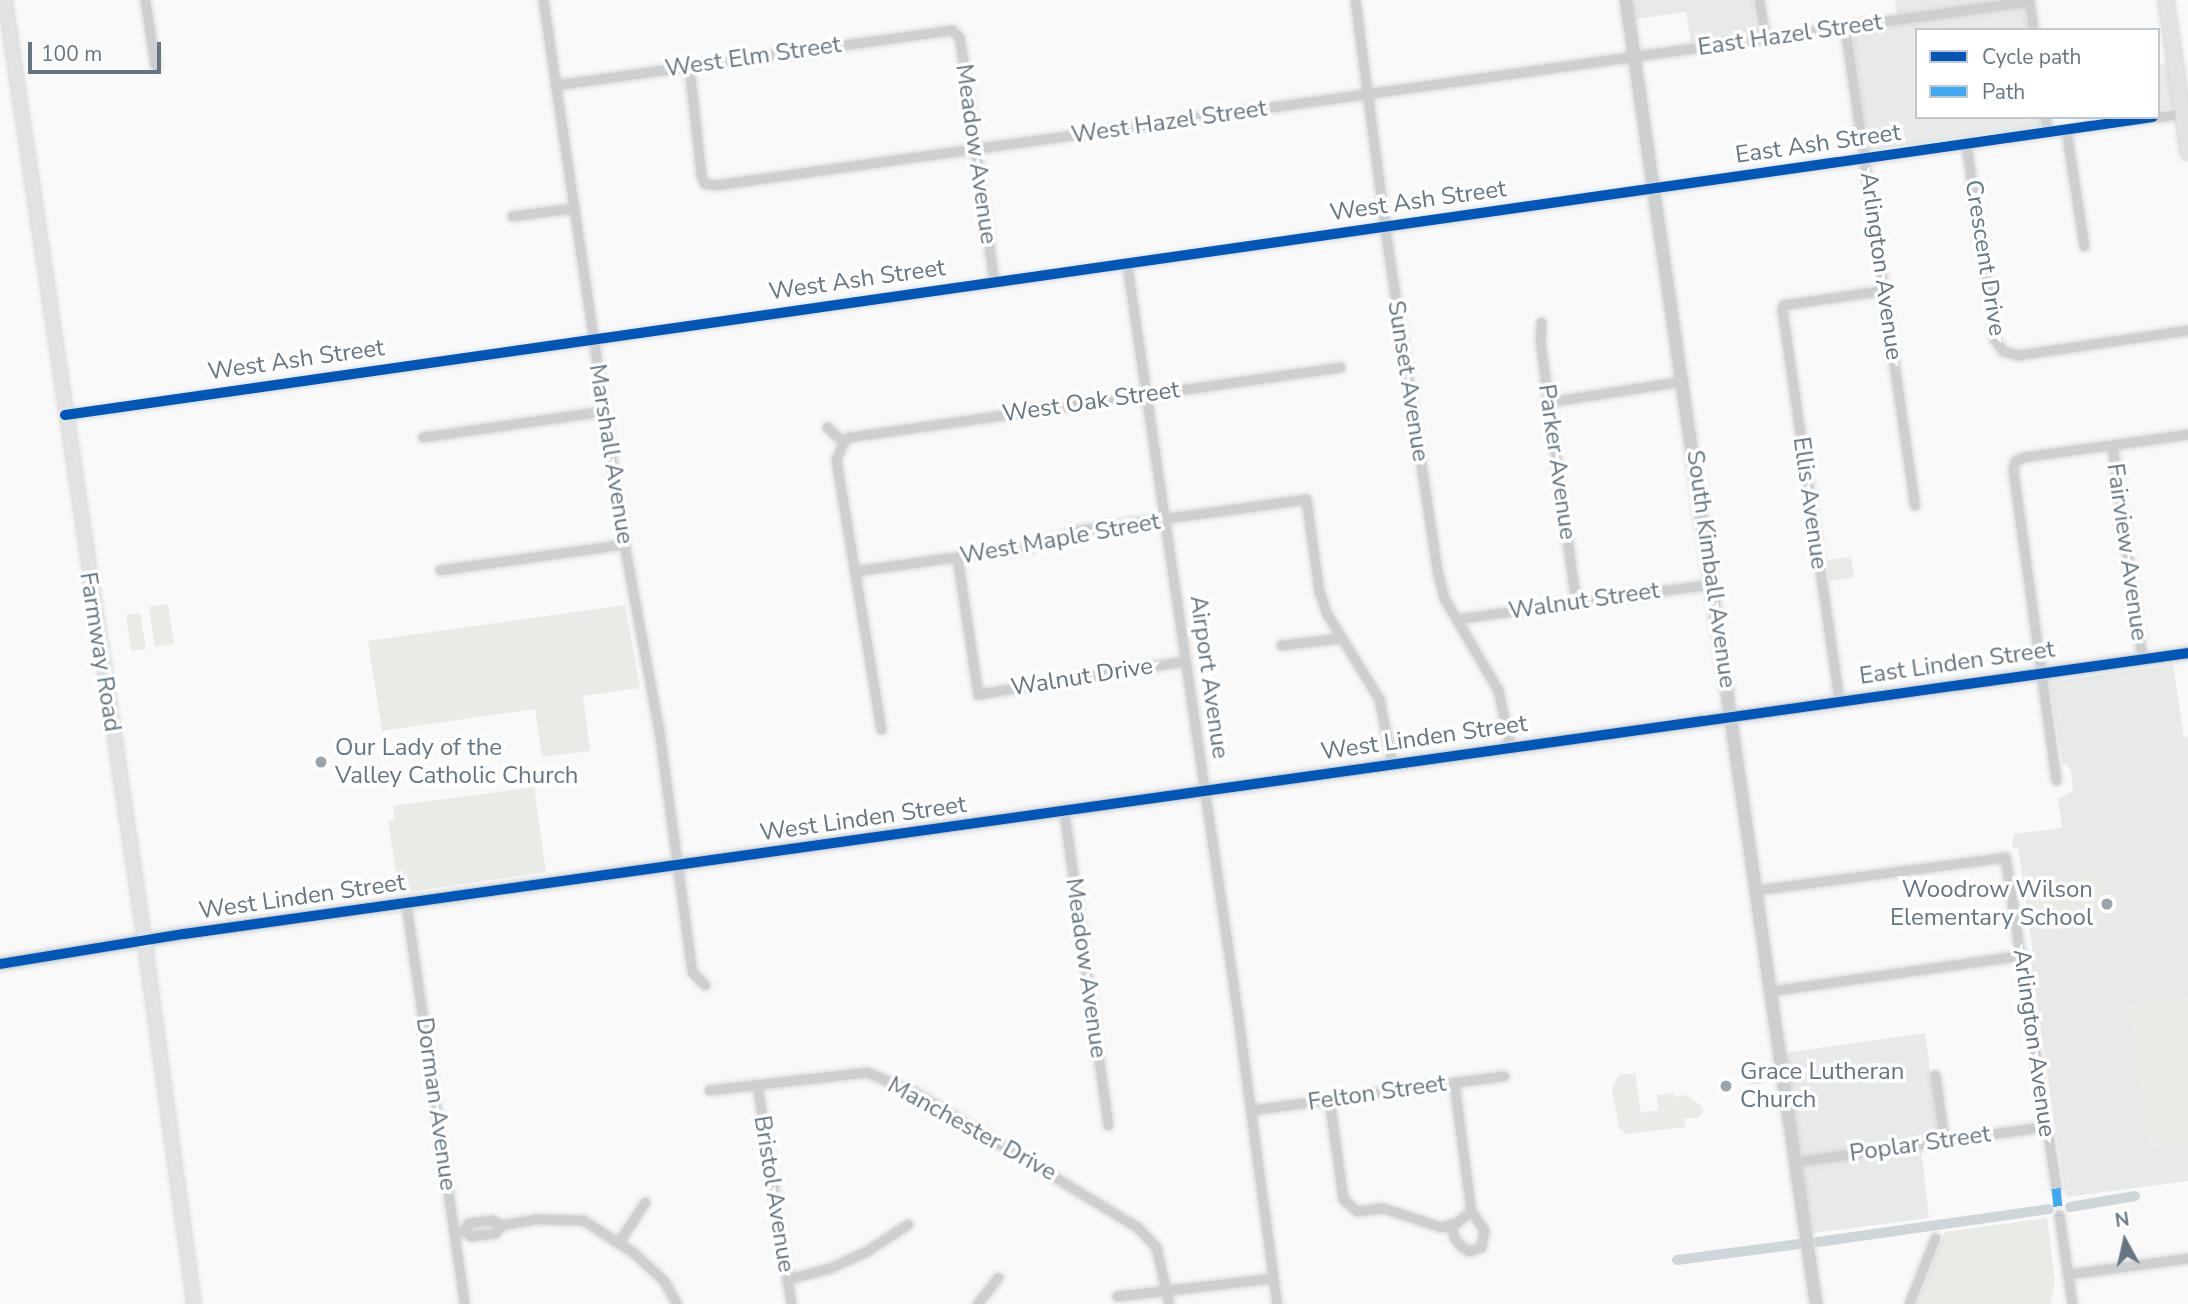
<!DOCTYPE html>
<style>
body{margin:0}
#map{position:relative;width:2188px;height:1304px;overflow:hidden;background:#f9f9f9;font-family:"Nunito Sans",sans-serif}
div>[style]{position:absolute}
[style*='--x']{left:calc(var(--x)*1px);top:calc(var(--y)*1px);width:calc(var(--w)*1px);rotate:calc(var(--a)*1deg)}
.built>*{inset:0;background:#e8e9e9}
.green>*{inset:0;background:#e8ebe6}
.canal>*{height:10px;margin:-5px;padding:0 5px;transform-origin:5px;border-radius:5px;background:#ced6d9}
.roads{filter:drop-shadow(0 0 2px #d5d6d7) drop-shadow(0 0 2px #d5d6d7)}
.minor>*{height:9px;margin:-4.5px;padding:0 4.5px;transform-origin:4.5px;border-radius:4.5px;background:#cecfd0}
.tertiary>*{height:12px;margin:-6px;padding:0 6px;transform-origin:6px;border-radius:6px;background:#cecfd0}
.secondary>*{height:12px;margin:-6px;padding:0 6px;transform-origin:6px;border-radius:6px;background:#e1e2e2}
.primary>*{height:14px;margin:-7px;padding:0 7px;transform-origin:7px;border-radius:7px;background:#e1e2e2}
.quiet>*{height:9px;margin-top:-4.5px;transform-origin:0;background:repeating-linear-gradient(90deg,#3fa9f5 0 18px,transparent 0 27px)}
.cycleway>*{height:10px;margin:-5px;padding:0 5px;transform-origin:5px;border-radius:5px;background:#0057b8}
.dots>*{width:19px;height:19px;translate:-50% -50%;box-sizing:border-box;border:4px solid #fff;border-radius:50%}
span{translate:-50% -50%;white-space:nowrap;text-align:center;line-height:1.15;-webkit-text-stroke:7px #fff;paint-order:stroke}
.street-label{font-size:24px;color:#657683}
.poi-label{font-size:24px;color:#657683}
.left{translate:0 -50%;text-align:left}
.right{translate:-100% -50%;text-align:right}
.legend{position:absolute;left:1915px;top:28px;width:245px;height:91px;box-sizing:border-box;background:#fff;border:2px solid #c1c8cd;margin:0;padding:9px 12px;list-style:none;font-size:21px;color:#657683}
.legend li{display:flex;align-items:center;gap:14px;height:35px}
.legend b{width:35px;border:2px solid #c1c8cd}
.north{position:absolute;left:2090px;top:1206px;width:70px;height:70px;-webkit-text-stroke:5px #fff;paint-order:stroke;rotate:352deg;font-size:19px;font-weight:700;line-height:28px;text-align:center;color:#657683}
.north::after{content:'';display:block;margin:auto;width:24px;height:32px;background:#657683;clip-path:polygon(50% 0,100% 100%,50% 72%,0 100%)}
.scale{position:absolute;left:28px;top:42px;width:133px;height:32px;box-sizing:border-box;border:4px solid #657683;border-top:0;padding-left:9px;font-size:21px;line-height:24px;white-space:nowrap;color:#657683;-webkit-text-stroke:5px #fff;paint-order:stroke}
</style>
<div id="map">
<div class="built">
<div style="clip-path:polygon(1632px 0,1753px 0,1757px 33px,1691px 42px,1686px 12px,1634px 19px)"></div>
<div style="clip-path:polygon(1895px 0,2023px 0,2028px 30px,1917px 30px,1917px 117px,2040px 117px,2041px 127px,1869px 151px,1852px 32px,1898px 26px)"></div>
<div style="clip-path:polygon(2167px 63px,2174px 108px,2158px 110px,2158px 64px)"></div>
<div style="clip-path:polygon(2173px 665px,2184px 737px,2188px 736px,2188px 1181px,2066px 1197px,2031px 961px,2034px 960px,2018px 847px,2012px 848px,2014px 834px,2062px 828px,2058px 799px,2073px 791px,2071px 770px,2062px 762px,2050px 682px)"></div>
<div style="clip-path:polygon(1925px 1033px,1939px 1135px,1920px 1138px,1929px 1218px,1812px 1233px,1784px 1053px)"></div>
</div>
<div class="green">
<div style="clip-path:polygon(1851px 557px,1854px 578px,1829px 581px,1827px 560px)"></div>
<div style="clip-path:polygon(168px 604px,174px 644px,155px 647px,149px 607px)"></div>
<div style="clip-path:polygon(625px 605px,640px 688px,583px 696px,590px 751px,542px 757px,535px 709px,382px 731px,368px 641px)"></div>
<div style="clip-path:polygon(140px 613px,146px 649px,131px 651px,126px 615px)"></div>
<div style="clip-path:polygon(534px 787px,546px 872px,399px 893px,388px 821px,395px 819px,393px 806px)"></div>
<div style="clip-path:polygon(2102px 870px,2107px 902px,2081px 906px,2076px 874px)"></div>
<div style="clip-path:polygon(2071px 885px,2077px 926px,2032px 932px,2025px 891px)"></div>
<div style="clip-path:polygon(2107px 904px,2110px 922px,2084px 926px,2081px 908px)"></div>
<div style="clip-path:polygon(2188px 996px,2188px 1143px,2148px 1149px,2128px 1005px)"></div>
<div style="clip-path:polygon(1760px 1065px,1767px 1074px,1764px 1084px,1748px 1084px,1745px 1067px)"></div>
<div style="clip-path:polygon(1635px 1073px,1641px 1113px,1658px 1110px,1657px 1095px,1673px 1093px,1674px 1097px,1687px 1095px,1702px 1107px,1703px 1112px,1699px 1117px,1684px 1119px,1685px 1127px,1627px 1134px,1619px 1128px,1612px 1089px,1619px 1075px)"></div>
<div style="clip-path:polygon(2047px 1218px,2055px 1283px,2050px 1304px,1917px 1304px,1945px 1232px)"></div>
</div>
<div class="canal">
<div style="--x:2070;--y:1207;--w:66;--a:-9.6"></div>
<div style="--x:1818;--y:1242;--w:233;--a:-8.1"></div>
<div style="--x:1677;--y:1260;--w:123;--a:-7.5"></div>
</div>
<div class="roads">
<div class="minor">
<div style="--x:145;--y:0;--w:66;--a:81.3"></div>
<div style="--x:543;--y:0;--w:550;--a:81.53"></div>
<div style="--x:624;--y:544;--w:190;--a:79.4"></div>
<div style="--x:659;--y:731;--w:243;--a:82.2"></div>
<div style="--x:692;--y:972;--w:18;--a:45"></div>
<div style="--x:1355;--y:0;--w:238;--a:82.5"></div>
<div style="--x:1386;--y:236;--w:342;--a:81.3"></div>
<div style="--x:1438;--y:574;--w:25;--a:76"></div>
<div style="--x:1444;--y:598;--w:107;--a:59.6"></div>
<div style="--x:1498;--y:690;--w:58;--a:78.1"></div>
<div style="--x:1759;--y:0;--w:39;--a:81"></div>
<div style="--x:2029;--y:0;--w:30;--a:82"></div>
<div style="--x:1845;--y:28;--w:482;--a:81.7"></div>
<div style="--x:689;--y:66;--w:110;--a:83.7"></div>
<div style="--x:701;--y:175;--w:9;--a:69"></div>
<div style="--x:704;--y:183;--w:11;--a:10"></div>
<div style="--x:715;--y:185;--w:1327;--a:-7.97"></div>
<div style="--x:555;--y:85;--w:401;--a:-7.9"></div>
<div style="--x:952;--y:30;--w:10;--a:45"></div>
<div style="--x:959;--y:37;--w:17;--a:80"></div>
<div style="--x:962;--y:54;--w:230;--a:82"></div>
<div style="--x:2045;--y:117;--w:15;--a:82"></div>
<div style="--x:2158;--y:117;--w:28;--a:-8"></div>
<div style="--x:2066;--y:130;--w:117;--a:81.2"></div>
<div style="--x:1966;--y:144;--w:198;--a:81.6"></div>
<div style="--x:1995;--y:340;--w:14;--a:54"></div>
<div style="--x:2003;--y:351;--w:16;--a:15"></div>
<div style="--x:2018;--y:355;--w:172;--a:-8.4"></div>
<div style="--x:512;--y:216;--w:63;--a:-7.4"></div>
<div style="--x:1127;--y:265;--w:753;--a:81.6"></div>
<div style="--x:1237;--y:1010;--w:297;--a:82.3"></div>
<div style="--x:1541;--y:322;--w:19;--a:93"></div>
<div style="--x:1540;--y:341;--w:264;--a:82.2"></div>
<div style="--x:1548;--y:402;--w:137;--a:-8.8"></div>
<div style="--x:65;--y:415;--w:2109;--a:-8.12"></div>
<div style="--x:827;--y:427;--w:22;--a:43"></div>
<div style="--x:423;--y:437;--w:183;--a:-8.2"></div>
<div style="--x:2112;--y:445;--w:216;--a:82"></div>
<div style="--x:957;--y:557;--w:139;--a:81.3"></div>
<div style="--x:978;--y:694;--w:210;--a:-9.1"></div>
<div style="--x:440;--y:570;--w:186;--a:-8"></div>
<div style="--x:855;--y:571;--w:179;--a:-8"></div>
<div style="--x:1032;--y:546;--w:51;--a:-18.4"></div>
<div style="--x:1080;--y:530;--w:228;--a:-7.8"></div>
<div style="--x:1306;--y:499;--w:93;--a:82"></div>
<div style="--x:1319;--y:591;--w:24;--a:71"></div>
<div style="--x:1327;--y:614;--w:100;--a:58.5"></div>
<div style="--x:1379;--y:699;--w:65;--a:78.5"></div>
<div style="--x:1456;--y:619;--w:258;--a:-7.8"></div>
<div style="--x:1281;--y:645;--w:60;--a:-6.7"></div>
<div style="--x:1839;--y:700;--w:393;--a:-98.3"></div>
<div style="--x:1782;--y:311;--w:6;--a:-81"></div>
<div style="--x:1783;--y:305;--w:6;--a:-9"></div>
<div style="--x:1789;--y:304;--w:97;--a:-8.3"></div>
<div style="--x:881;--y:729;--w:273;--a:-99.5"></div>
<div style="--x:836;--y:460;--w:19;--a:-69"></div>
<div style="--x:843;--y:442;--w:8;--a:-40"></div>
<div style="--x:849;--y:437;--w:496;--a:-8.1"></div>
<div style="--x:2056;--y:780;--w:314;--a:-97.9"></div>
<div style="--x:2013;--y:469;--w:8;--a:-76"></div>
<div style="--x:2015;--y:461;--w:9;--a:-27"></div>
<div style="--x:2023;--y:457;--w:167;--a:-7.9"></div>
<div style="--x:1064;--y:812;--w:316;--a:82"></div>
<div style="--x:1756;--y:890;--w:251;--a:-7.5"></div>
<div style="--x:2005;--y:857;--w:335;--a:81.2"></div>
<div style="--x:406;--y:904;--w:404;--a:81.7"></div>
<div style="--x:1770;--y:991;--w:255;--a:-8.1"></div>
<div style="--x:1935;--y:1075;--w:67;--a:82.2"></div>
<div style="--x:757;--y:1084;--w:223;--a:81.2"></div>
<div style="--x:709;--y:1090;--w:159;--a:-6.5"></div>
<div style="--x:867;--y:1072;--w:56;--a:23.3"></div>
<div style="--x:918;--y:1094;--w:256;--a:31.3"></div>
<div style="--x:1137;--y:1227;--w:28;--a:46"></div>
<div style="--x:1156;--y:1247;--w:58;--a:77.2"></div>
<div style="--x:1329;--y:1099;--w:101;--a:82"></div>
<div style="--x:1343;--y:1199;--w:18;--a:41"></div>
<div style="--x:1357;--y:1211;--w:26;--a:-7"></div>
<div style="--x:1383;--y:1208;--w:61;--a:18.1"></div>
<div style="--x:1441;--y:1227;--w:16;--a:-15"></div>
<div style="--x:1456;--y:1223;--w:19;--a:-39"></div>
<div style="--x:1251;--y:1110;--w:255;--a:-7.7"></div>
<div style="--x:1794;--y:1162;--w:255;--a:-8.1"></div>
<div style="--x:2059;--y:1215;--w:90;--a:81.7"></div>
<div style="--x:1450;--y:1224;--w:16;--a:72"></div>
<div style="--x:1455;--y:1239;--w:11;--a:49"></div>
<div style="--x:1462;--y:1247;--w:8;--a:30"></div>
<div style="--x:1469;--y:1251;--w:13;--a:-18"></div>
<div style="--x:1481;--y:1247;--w:17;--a:-80"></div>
<div style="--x:1484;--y:1230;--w:23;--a:-124"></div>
<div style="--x:1471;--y:1211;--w:129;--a:-97.6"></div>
<div style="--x:501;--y:1225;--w:34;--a:-10"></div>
<div style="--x:534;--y:1219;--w:49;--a:1.2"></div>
<div style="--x:583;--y:1220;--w:61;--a:32.9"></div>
<div style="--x:634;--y:1253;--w:41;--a:43"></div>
<div style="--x:664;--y:1281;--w:26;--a:61"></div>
<div style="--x:455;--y:1232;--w:9;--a:-6"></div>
<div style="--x:464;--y:1231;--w:9;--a:36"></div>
<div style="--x:471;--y:1236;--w:24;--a:-7"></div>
<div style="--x:495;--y:1233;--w:10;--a:-53"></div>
<div style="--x:501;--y:1225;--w:10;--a:-151"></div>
<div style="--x:492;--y:1220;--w:24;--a:173"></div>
<div style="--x:468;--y:1223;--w:9;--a:117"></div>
<div style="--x:618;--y:1243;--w:49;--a:-56.6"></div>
<div style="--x:2068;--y:1274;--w:121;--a:-7.6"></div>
<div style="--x:787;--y:1279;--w:44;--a:-14.3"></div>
<div style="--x:830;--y:1268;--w:38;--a:-25"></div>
<div style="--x:865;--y:1252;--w:51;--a:-33.1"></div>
<div style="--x:1117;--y:1296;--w:157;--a:-6.6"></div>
<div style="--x:977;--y:1304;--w:34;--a:-52"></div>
<div style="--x:1909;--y:1304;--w:71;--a:-68.5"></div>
</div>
<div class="tertiary">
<div style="--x:1626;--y:0;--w:1318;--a:81.71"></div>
<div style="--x:0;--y:964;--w:186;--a:-9.3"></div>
<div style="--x:184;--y:934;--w:2024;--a:-7.98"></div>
</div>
<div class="secondary">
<div style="--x:5;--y:0;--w:926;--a:81.55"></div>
<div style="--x:141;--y:916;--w:392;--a:82.2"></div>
</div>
<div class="primary">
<div style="--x:2166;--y:0;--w:154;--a:81.8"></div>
</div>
</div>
<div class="quiet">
<div style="--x:2056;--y:1188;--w:27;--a:84"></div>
</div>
<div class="cycleway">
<div style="--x:65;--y:415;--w:2109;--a:-8.12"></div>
<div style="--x:0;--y:964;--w:186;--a:-9.3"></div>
<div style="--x:184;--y:934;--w:2024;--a:-7.98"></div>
</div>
<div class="dots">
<div style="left:321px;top:762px;background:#99a4ac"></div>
<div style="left:2107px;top:904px;background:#99a4ac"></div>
<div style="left:1726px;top:1086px;background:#99a4ac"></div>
</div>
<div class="street-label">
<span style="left:1790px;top:35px;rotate:-8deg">East Hazel Street</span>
<span style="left:753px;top:57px;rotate:-8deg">West Elm Street</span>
<span style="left:1169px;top:122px;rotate:-8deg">West Hazel Street</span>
<span style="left:1818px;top:144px;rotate:-8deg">East Ash Street</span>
<span style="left:976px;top:154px;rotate:82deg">Meadow Avenue</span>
<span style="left:1418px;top:201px;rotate:-8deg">West Ash Street</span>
<span style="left:1985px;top:258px;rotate:81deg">Crescent Drive</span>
<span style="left:1881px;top:266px;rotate:82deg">Arlington Avenue</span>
<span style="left:857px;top:280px;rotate:-8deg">West Ash Street</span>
<span style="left:296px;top:360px;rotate:-8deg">West Ash Street</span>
<span style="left:1408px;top:381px;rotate:81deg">Sunset Avenue</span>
<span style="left:1091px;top:402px;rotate:-8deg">West Oak Street</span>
<span style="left:611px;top:454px;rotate:81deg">Marshall Avenue</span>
<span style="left:1557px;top:462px;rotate:82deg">Parker Avenue</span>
<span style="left:1810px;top:503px;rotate:82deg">Ellis Avenue</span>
<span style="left:1060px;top:539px;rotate:-10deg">West Maple Street</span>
<span style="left:2127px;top:552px;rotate:82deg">Fairview Avenue</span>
<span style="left:1711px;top:569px;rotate:82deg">South Kimball Avenue</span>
<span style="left:1584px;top:601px;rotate:-8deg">Walnut Street</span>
<span style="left:100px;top:652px;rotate:81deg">Farmway Road</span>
<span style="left:1957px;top:663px;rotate:-8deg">East Linden Street</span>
<span style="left:1082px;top:677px;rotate:-9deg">Walnut Drive</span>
<span style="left:1209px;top:677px;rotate:82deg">Airport Avenue</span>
<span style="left:1424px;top:738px;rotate:-8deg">West Linden Street</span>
<span style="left:863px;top:819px;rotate:-8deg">West Linden Street</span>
<span style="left:302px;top:897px;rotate:-8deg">West Linden Street</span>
<span style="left:1086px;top:968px;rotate:82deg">Meadow Avenue</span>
<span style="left:2034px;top:1043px;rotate:82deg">Arlington Avenue</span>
<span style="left:1377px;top:1093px;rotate:-8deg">Felton Street</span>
<span style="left:436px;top:1104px;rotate:82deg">Dorman Avenue</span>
<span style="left:972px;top:1129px;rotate:29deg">Manchester Drive</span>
<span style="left:1920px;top:1144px;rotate:-8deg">Poplar Street</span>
<span style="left:774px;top:1194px;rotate:81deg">Bristol Avenue</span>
</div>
<div class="poi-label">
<span class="left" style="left:335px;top:762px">Our Lady of the<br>Valley Catholic Church</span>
<span class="right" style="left:2093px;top:904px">Woodrow Wilson<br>Elementary School</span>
<span class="left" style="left:1740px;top:1086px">Grace Lutheran<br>Church</span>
</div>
<ul class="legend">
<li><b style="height:9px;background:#0057b8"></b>Cycle path</li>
<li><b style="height:9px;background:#3fa9f5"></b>Path</li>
</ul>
<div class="north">N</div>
<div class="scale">100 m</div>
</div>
